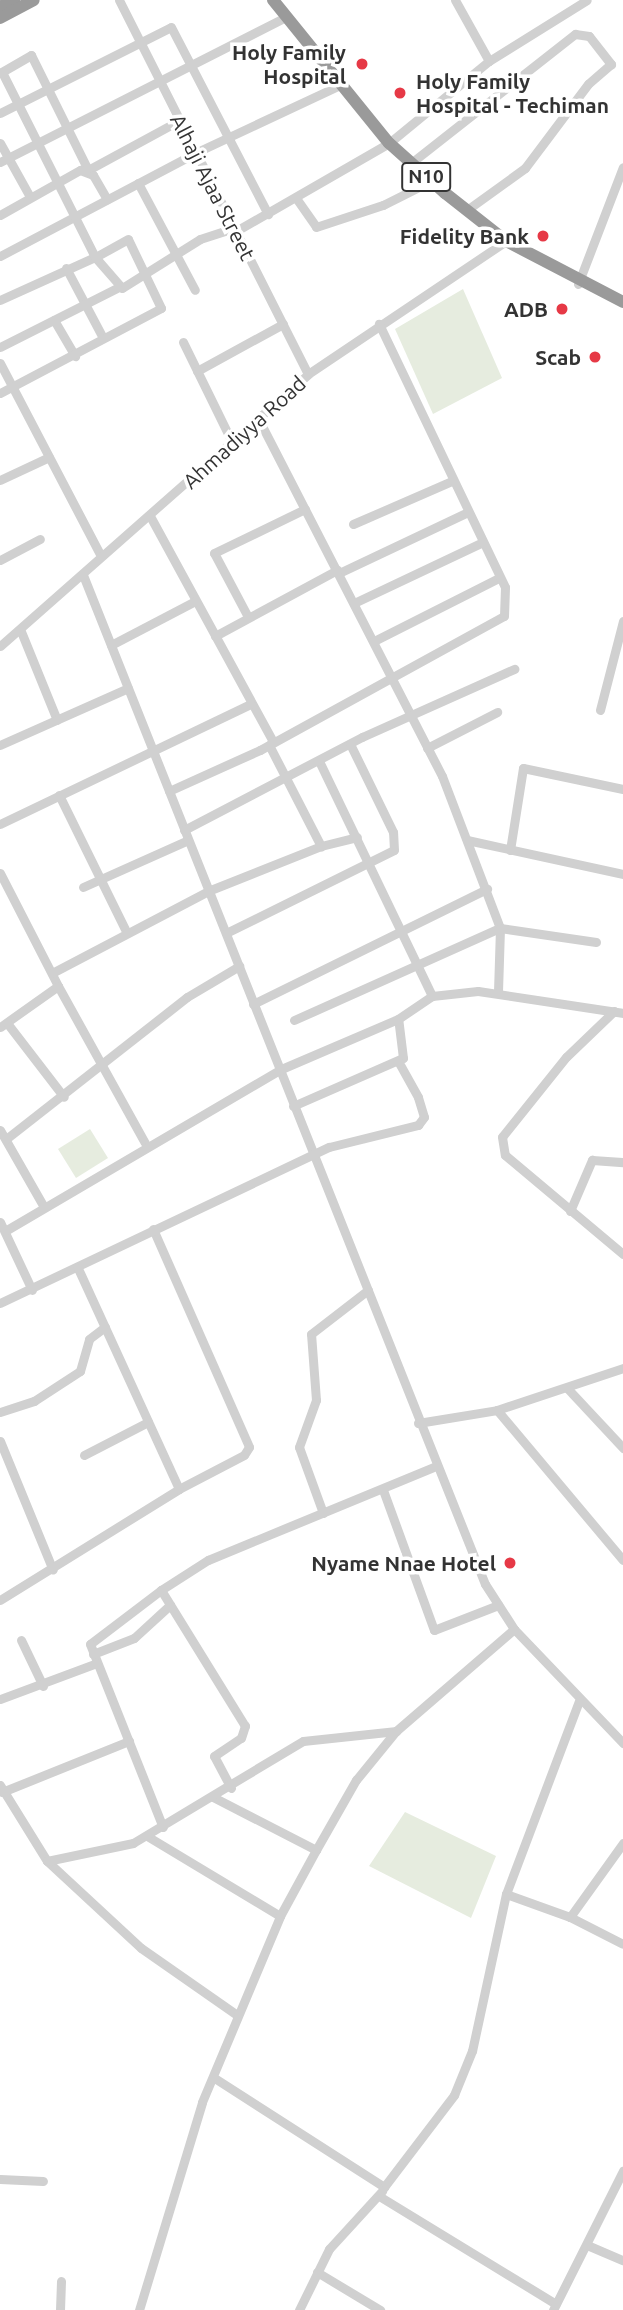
<!DOCTYPE html>
<style>
body{margin:0}
#map{position:relative;width:623px;height:2310px;overflow:hidden;background:#fff;font-family:Ubuntu,sans-serif}
div>[style]{position:absolute}
[style*='--x']{left:calc(var(--x)*1px);top:calc(var(--y)*1px);width:calc(var(--w)*1px);rotate:calc(var(--a)*1deg)}
.green>*{inset:0;background:#e6ecdf}
.minor>*{height:9px;margin:-4.5px;padding:0 4.5px;transform-origin:4.5px;border-radius:4.5px;background:#d0d0d0}
.highway>*{height:12px;margin:-6px;padding:0 6px;transform-origin:6px;border-radius:6px;background:#9a9a9a}
.dots>*{width:19px;height:19px;translate:-50% -50%;box-sizing:border-box;border:4px solid #fff;border-radius:50%}
span{translate:-50% -50%;white-space:nowrap;text-align:center;line-height:1.15;-webkit-text-stroke:7px #fff;paint-order:stroke}
.shield-label span{padding:2px 5px;background:#fff;border:2px solid;border-radius:5px;-webkit-text-stroke-width:0}
.shield-label{font-size:19px;color:#333;font-weight:700}
.poi-label{font-size:21px;color:#333;font-weight:700}
.right{translate:-100% -50%;text-align:right}
.left{translate:0 -50%;text-align:left}
.street-label{font-size:21px;color:#333}
</style>
<div id="map">
<div class="green">
<div style="clip-path:polygon(463px 289px,502px 378px,433px 414px,395px 329px)"></div>
<div style="clip-path:polygon(90px 1129px,108px 1158px,76px 1178px,58px 1149px)"></div>
<div style="clip-path:polygon(405px 1812px,496px 1856px,471px 1918px,369px 1866px)"></div>
</div>
<div class="minor">
<div style="--x:119;--y:0;--w:419;--a:63.2"></div>
<div style="--x:489;--y:61;--w:115;--a:-31.9"></div>
<div style="--x:0;--y:73;--w:36;--a:-30"></div>
<div style="--x:31;--y:55;--w:128;--a:63.6"></div>
<div style="--x:88;--y:170;--w:105;--a:-28.5"></div>
<div style="--x:0;--y:113;--w:191;--a:-26.7"></div>
<div style="--x:171;--y:27;--w:211;--a:62.6"></div>
<div style="--x:0;--y:143;--w:62;--a:60.9"></div>
<div style="--x:0;--y:162;--w:321;--a:-26.9"></div>
<div style="--x:411;--y:163;--w:209;--a:-38.2"></div>
<div style="--x:575;--y:34;--w:14;--a:8"></div>
<div style="--x:589;--y:36;--w:36;--a:52"></div>
<div style="--x:611;--y:64;--w:30;--a:139"></div>
<div style="--x:588;--y:84;--w:105;--a:126.9"></div>
<div style="--x:525;--y:168;--w:72;--a:144.1"></div>
<div style="--x:138;--y:183;--w:121;--a:62"></div>
<div style="--x:296;--y:198;--w:35;--a:55"></div>
<div style="--x:316;--y:227;--w:71;--a:-18.2"></div>
<div style="--x:383;--y:205;--w:54;--a:-26.6"></div>
<div style="--x:0;--y:215;--w:92;--a:-29.4"></div>
<div style="--x:80;--y:170;--w:14;--a:21"></div>
<div style="--x:93;--y:175;--w:28;--a:60"></div>
<div style="--x:236;--y:231;--w:177;--a:-29.9"></div>
<div style="--x:389;--y:143;--w:129;--a:-39.4"></div>
<div style="--x:489;--y:61;--w:70;--a:-119.1"></div>
<div style="--x:0;--y:256;--w:223;--a:-27.8"></div>
<div style="--x:197;--y:152;--w:158;--a:-25.1"></div>
<div style="--x:66;--y:268;--w:79;--a:62.1"></div>
<div style="--x:578;--y:284;--w:125;--a:-69"></div>
<div style="--x:0;--y:300;--w:104;--a:-24.4"></div>
<div style="--x:95;--y:257;--w:41;--a:48.9"></div>
<div style="--x:122;--y:288;--w:92;--a:-32.1"></div>
<div style="--x:200;--y:239;--w:36;--a:-18"></div>
<div style="--x:54;--y:320;--w:42;--a:59.7"></div>
<div style="--x:183;--y:342;--w:114;--a:63.9"></div>
<div style="--x:0;--y:347;--w:131;--a:-26.8"></div>
<div style="--x:0;--y:363;--w:218;--a:62.4"></div>
<div style="--x:197;--y:371;--w:98;--a:-28.7"></div>
<div style="--x:0;--y:393;--w:182;--a:-27.8"></div>
<div style="--x:161;--y:308;--w:76;--a:-115.6"></div>
<div style="--x:128;--y:239;--w:38;--a:151"></div>
<div style="--x:95;--y:257;--w:207;--a:-116.7"></div>
<div style="--x:259;--y:420;--w:400;--a:62.8"></div>
<div style="--x:442;--y:776;--w:163;--a:69.1"></div>
<div style="--x:500;--y:928;--w:65;--a:91.8"></div>
<div style="--x:0;--y:480;--w:54;--a:-25.1"></div>
<div style="--x:150;--y:516;--w:257;--a:61.4"></div>
<div style="--x:353;--y:524;--w:108;--a:-23.5"></div>
<div style="--x:0;--y:560;--w:45;--a:-27.7"></div>
<div style="--x:339;--y:573;--w:140;--a:-25.3"></div>
<div style="--x:83;--y:575;--w:1086;--a:68.28"></div>
<div style="--x:485;--y:1584;--w:54;--a:57.2"></div>
<div style="--x:514;--y:1629;--w:158;--a:46.3"></div>
<div style="--x:354;--y:603;--w:140;--a:-25.3"></div>
<div style="--x:247;--y:615;--w:70;--a:-118"></div>
<div style="--x:214;--y:553;--w:101;--a:-25.8"></div>
<div style="--x:20;--y:629;--w:98;--a:67.9"></div>
<div style="--x:215;--y:636;--w:139;--a:-28.4"></div>
<div style="--x:374;--y:641;--w:138;--a:-26.8"></div>
<div style="--x:111;--y:645;--w:95;--a:-27.6"></div>
<div style="--x:0;--y:646;--w:411;--a:-41.4"></div>
<div style="--x:308;--y:374;--w:239;--a:-33.9"></div>
<div style="--x:600;--y:710;--w:92;--a:-75.5"></div>
<div style="--x:0;--y:745;--w:140;--a:-24"></div>
<div style="--x:269;--y:745;--w:114;--a:62.8"></div>
<div style="--x:321;--y:846;--w:37;--a:-14"></div>
<div style="--x:427;--y:748;--w:79;--a:-27.2"></div>
<div style="--x:319;--y:761;--w:261;--a:64.3"></div>
<div style="--x:432;--y:996;--w:46;--a:-6.2"></div>
<div style="--x:478;--y:991;--w:147;--a:8.6"></div>
<div style="--x:169;--y:791;--w:100;--a:-24.3"></div>
<div style="--x:260;--y:750;--w:278;--a:-28.8"></div>
<div style="--x:504;--y:616;--w:29;--a:-88"></div>
<div style="--x:505;--y:587;--w:292;--a:-115.6"></div>
<div style="--x:59;--y:795;--w:154;--a:63.8"></div>
<div style="--x:0;--y:824;--w:278;--a:-25.6"></div>
<div style="--x:184;--y:830;--w:201;--a:-27.6"></div>
<div style="--x:362;--y:737;--w:167;--a:-24.1"></div>
<div style="--x:467;--y:840;--w:160;--a:12.3"></div>
<div style="--x:510;--y:850;--w:83;--a:-81"></div>
<div style="--x:523;--y:768;--w:102;--a:11.9"></div>
<div style="--x:0;--y:873;--w:127;--a:62.8"></div>
<div style="--x:58;--y:986;--w:71;--a:144.7"></div>
<div style="--x:83;--y:887;--w:115;--a:-24.1"></div>
<div style="--x:226;--y:933;--w:187;--a:-26.3"></div>
<div style="--x:394;--y:850;--w:18;--a:-93"></div>
<div style="--x:393;--y:832;--w:98;--a:-116"></div>
<div style="--x:52;--y:973;--w:176;--a:-27.7"></div>
<div style="--x:208;--y:891;--w:122;--a:-21.7"></div>
<div style="--x:58;--y:986;--w:179;--a:61"></div>
<div style="--x:253;--y:1004;--w:261;--a:-26.2"></div>
<div style="--x:614;--y:1011;--w:66;--a:136.2"></div>
<div style="--x:566;--y:1057;--w:102;--a:128.7"></div>
<div style="--x:502;--y:1137;--w:18;--a:81"></div>
<div style="--x:505;--y:1155;--w:154;--a:40"></div>
<div style="--x:294;--y:1020;--w:226;--a:-24.1"></div>
<div style="--x:500;--y:928;--w:97;--a:8.3"></div>
<div style="--x:7;--y:1023;--w:93;--a:52.4"></div>
<div style="--x:293;--y:1106;--w:120;--a:-23.6"></div>
<div style="--x:403;--y:1058;--w:39;--a:-97"></div>
<div style="--x:0;--y:1130;--w:89;--a:60.3"></div>
<div style="--x:6;--y:1139;--w:230;--a:-38.1"></div>
<div style="--x:187;--y:997;--w:61;--a:-30.8"></div>
<div style="--x:570;--y:1211;--w:56;--a:-66.7"></div>
<div style="--x:592;--y:1160;--w:31;--a:4"></div>
<div style="--x:0;--y:1222;--w:75;--a:64.8"></div>
<div style="--x:153;--y:1229;--w:238;--a:66.2"></div>
<div style="--x:249;--y:1447;--w:9;--a:122"></div>
<div style="--x:244;--y:1455;--w:73;--a:152.4"></div>
<div style="--x:5;--y:1231;--w:318;--a:-30.4"></div>
<div style="--x:279;--y:1070;--w:129;--a:-23.2"></div>
<div style="--x:398;--y:1019;--w:41;--a:-34.1"></div>
<div style="--x:0;--y:1303;--w:364;--a:-25.4"></div>
<div style="--x:329;--y:1147;--w:92;--a:-13.9"></div>
<div style="--x:418;--y:1125;--w:10;--a:-53"></div>
<div style="--x:424;--y:1117;--w:21;--a:-107"></div>
<div style="--x:418;--y:1097;--w:41;--a:-119.1"></div>
<div style="--x:568;--y:1389;--w:81;--a:47"></div>
<div style="--x:497;--y:1410;--w:196;--a:50"></div>
<div style="--x:0;--y:1412;--w:36;--a:-18"></div>
<div style="--x:34;--y:1401;--w:55;--a:-33.1"></div>
<div style="--x:80;--y:1371;--w:33;--a:-74"></div>
<div style="--x:89;--y:1339;--w:20;--a:-37"></div>
<div style="--x:418;--y:1423;--w:80;--a:-9.3"></div>
<div style="--x:497;--y:1410;--w:133;--a:-18.4"></div>
<div style="--x:0;--y:1441;--w:139;--a:67.7"></div>
<div style="--x:84;--y:1455;--w:72;--a:-27.3"></div>
<div style="--x:383;--y:1490;--w:149;--a:70"></div>
<div style="--x:434;--y:1630;--w:69;--a:-21.3"></div>
<div style="--x:323;--y:1513;--w:70;--a:-110"></div>
<div style="--x:299;--y:1447;--w:50;--a:-70.1"></div>
<div style="--x:316;--y:1400;--w:66;--a:-94.3"></div>
<div style="--x:311;--y:1334;--w:72;--a:-37.7"></div>
<div style="--x:161;--y:1590;--w:89;--a:142.7"></div>
<div style="--x:90;--y:1644;--w:197;--a:68.3"></div>
<div style="--x:0;--y:1600;--w:211;--a:-31.8"></div>
<div style="--x:179;--y:1489;--w:243;--a:-114.6"></div>
<div style="--x:21;--y:1640;--w:51;--a:64.4"></div>
<div style="--x:93;--y:1654;--w:44;--a:-21.3"></div>
<div style="--x:134;--y:1638;--w:49;--a:-42.5"></div>
<div style="--x:0;--y:1699;--w:103;--a:-20.4"></div>
<div style="--x:0;--y:1785;--w:89;--a:58.3"></div>
<div style="--x:231;--y:1788;--w:36;--a:-118"></div>
<div style="--x:214;--y:1756;--w:32;--a:-34"></div>
<div style="--x:241;--y:1738;--w:13;--a:-72"></div>
<div style="--x:245;--y:1726;--w:160;--a:-121.7"></div>
<div style="--x:161;--y:1590;--w:56;--a:-32.6"></div>
<div style="--x:208;--y:1560;--w:247;--a:-22.4"></div>
<div style="--x:2;--y:1792;--w:137;--a:-21.9"></div>
<div style="--x:213;--y:1797;--w:116;--a:27.2"></div>
<div style="--x:147;--y:1836;--w:155;--a:31"></div>
<div style="--x:506;--y:1894;--w:68;--a:19.8"></div>
<div style="--x:570;--y:1917;--w:91;--a:-54.4"></div>
<div style="--x:570;--y:1917;--w:59;--a:27"></div>
<div style="--x:237;--y:2015;--w:117;--a:-145.1"></div>
<div style="--x:141;--y:1948;--w:128;--a:-137.2"></div>
<div style="--x:47;--y:1861;--w:88;--a:-11.8"></div>
<div style="--x:133;--y:1843;--w:198;--a:-31"></div>
<div style="--x:303;--y:1741;--w:94;--a:-6.1"></div>
<div style="--x:216;--y:2079;--w:200;--a:32.7"></div>
<div style="--x:384;--y:2187;--w:116;--a:-52.7"></div>
<div style="--x:454;--y:2095;--w:48;--a:-67.8"></div>
<div style="--x:472;--y:2051;--w:161;--a:-77.8"></div>
<div style="--x:506;--y:1894;--w:206;--a:-69.3"></div>
<div style="--x:0;--y:2179;--w:43;--a:2.7"></div>
<div style="--x:379;--y:2196;--w:207;--a:31.4"></div>
<div style="--x:587;--y:2245;--w:39;--a:23"></div>
<div style="--x:317;--y:2272;--w:74;--a:31.1"></div>
<div style="--x:60;--y:2310;--w:29;--a:-88"></div>
<div style="--x:139;--y:2310;--w:217;--a:-73.1"></div>
<div style="--x:202;--y:2102;--w:202;--a:-67.2"></div>
<div style="--x:280;--y:1916;--w:75;--a:-61.4"></div>
<div style="--x:316;--y:1850;--w:81;--a:-60.3"></div>
<div style="--x:356;--y:1780;--w:63;--a:-50.8"></div>
<div style="--x:396;--y:1731;--w:156;--a:-40.8"></div>
<div style="--x:299;--y:2310;--w:68;--a:-63.8"></div>
<div style="--x:329;--y:2249;--w:79;--a:-47.6"></div>
<div style="--x:553;--y:2310;--w:156;--a:-63.3"></div>
</div>
<div class="highway">
<div style="--x:273;--y:0;--w:184;--a:51"></div>
<div style="--x:389;--y:143;--w:75;--a:41.8"></div>
<div style="--x:445;--y:193;--w:78;--a:38.2"></div>
<div style="--x:506;--y:241;--w:132;--a:27.5"></div>
<div style="--x:0;--y:7;--w:16;--a:-27"></div>
<div style="--x:0;--y:18;--w:38;--a:-28"></div>
</div>
<div class="dots">
<div style="left:362px;top:64px;background:#e63946"></div>
<div style="left:400px;top:93px;background:#e63946"></div>
<div style="left:543px;top:236px;background:#e63946"></div>
<div style="left:562px;top:309px;background:#e63946"></div>
<div style="left:595px;top:357px;background:#e63946"></div>
<div style="left:510px;top:1563px;background:#e63946"></div>
</div>
<div class="shield-label">
<span style="left:426px;top:177px">N10</span>
</div>
<div class="poi-label">
<span class="right" style="left:346px;top:64px">Holy Family<br>Hospital</span>
<span class="left" style="left:416px;top:93px">Holy Family<br>Hospital - Techiman</span>
<span class="right" style="left:529px;top:236px">Fidelity Bank</span>
<span class="right" style="left:548px;top:309px">ADB</span>
<span class="right" style="left:581px;top:357px">Scab</span>
<span class="right" style="left:496px;top:1563px">Nyame Nnae Hotel</span>
</div>
<div class="street-label">
<span style="left:213px;top:187px;rotate:63deg">Alhaji Ajaa Street</span>
<span style="left:244px;top:432px;rotate:-42deg">Ahmadiyya Road</span>
</div>
</div>
